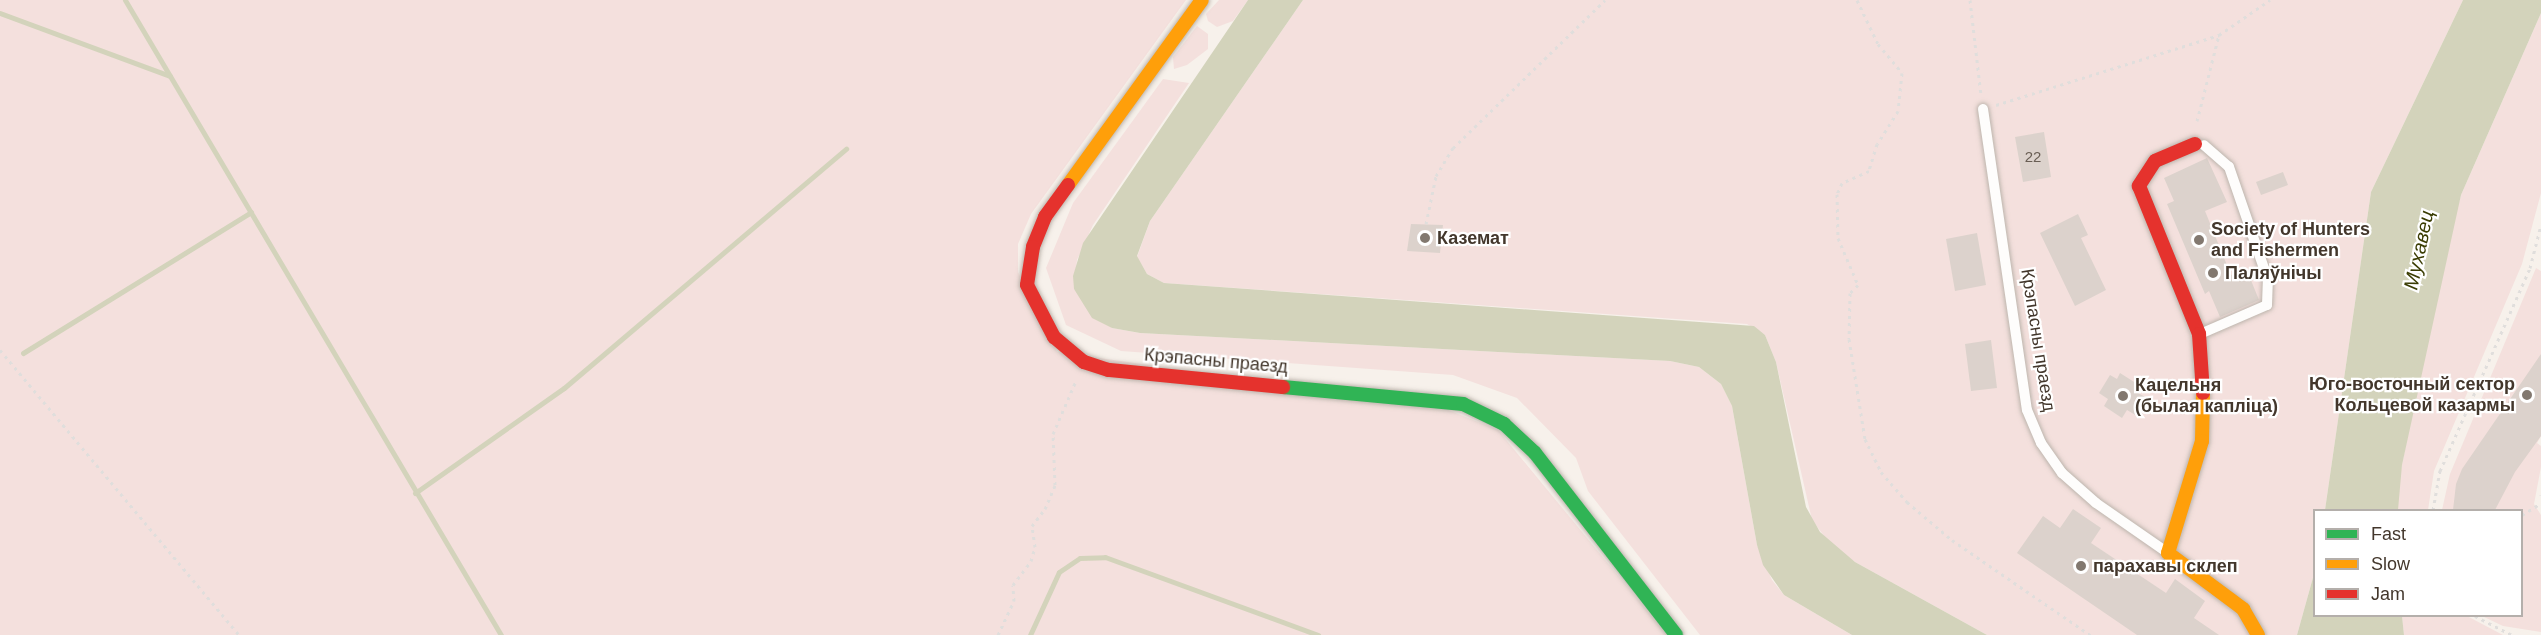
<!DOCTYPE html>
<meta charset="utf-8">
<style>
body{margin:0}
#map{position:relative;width:2541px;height:635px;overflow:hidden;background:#f7f1eb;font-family:Arial,sans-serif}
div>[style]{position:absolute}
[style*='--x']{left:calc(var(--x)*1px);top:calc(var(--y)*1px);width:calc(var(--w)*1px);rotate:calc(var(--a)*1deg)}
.green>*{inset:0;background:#f4e0dd}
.water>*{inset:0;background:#d3d3bb}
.stream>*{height:5px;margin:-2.5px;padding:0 2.5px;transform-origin:2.5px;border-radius:2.5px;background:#d3d3bb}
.building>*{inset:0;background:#dcd2cc}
.path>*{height:3px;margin-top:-1.5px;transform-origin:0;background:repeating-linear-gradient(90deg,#e0dedc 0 3px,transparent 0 7.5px)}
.roads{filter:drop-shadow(0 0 2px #bdb5ad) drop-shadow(0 0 2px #bdb5ad)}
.lane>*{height:10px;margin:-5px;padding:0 5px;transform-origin:5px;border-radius:5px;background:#fefdfc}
.fast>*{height:14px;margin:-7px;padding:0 7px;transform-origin:7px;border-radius:7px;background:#30b455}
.slow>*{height:14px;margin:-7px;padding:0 7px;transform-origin:7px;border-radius:7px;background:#ff9f0a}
.jam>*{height:14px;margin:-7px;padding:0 7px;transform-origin:7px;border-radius:7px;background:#e5322d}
.dots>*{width:16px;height:16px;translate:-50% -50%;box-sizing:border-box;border:3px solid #fff;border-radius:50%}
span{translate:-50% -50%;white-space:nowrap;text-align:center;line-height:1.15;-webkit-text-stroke:4.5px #fff;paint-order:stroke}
.number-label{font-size:15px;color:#695e54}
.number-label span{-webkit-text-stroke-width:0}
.poi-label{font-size:18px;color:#43372c;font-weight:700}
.left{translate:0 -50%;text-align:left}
.right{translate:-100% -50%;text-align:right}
.street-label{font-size:18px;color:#43372c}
.water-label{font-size:20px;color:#3b3d04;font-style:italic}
.legend{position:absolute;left:2313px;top:509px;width:210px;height:108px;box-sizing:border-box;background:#fff;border:2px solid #b4afab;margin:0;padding:8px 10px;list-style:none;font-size:18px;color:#43372c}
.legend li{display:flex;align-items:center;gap:12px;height:30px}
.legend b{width:30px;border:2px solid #b4afab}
</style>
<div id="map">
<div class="green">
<div style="clip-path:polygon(0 0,1186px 0,1031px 214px,1018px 244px,1018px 272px,1057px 352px,1438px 406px,1498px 430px,1667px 635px,0 635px)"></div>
<div style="clip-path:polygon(1219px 0,1248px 0,1233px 21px,1217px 27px,1208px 21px,1206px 14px)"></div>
<div style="clip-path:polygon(1303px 0,2463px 0,2371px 192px,2325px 510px,2314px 510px,2314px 574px,2297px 635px,1987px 635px,1855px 562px,1830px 544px,1812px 520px,1776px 362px,1765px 335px,1747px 324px,1164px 283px,1147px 274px,1137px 257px,1150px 221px)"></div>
<div style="clip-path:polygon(2541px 13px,2541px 193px,2522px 264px,2434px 471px,2428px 510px,2398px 510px,2397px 489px,2425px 352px,2419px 348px,2461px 195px)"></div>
<div style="clip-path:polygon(1197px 26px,1208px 34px,1208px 49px,1187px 65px,1174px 69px,1173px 57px)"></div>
<div style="clip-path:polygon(1163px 79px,1189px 83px,1093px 225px,1077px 260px,1074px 289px,1112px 328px,1140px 333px,1670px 361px,1699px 367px,1721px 384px,1732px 406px,1757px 545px,1772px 580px,1784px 595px,1852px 635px,1700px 635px,1588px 491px,1576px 458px,1517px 398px,1453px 375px,1121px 351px,1066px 325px,1046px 268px,1073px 203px)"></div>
<div style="clip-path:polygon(2536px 268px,2541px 271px,2541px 436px,2537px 443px,2541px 446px,2541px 467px,2534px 504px,2541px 515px,2541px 632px,2503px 626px,2482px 616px,2522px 616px,2522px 510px,2442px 510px,2450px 474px)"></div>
<div style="clip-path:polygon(2402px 616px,2467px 616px,2503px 635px,2404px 635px)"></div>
</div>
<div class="water">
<div style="clip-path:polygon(1248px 0,1303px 0,1150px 221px,1137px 256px,1147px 274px,1164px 283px,1754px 326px,1765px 335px,1776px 362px,1806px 507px,1820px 532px,1855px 562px,1987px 635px,1852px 635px,1784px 595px,1763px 565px,1757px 545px,1732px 406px,1721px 384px,1699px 367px,1670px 361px,1140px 333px,1112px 328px,1092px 318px,1074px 289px,1073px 276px,1083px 243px)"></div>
<div style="clip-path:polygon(2463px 0,2541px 0,2541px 13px,2461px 195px,2402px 465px,2398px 510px,2325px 510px,2371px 192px)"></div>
<div style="clip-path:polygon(2314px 574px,2314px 616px,2402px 616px,2404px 635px,2297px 635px)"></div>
</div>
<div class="stream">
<div style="--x:125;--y:0;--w:738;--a:59.37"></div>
<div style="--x:0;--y:13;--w:181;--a:20.3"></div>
<div style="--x:23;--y:353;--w:268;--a:-31.7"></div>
<div style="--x:415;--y:493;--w:182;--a:-35.2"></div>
<div style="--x:564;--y:388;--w:370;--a:-40.3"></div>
<div style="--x:1030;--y:635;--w:69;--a:-65.3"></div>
<div style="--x:1059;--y:572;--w:25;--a:-34"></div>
<div style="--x:1080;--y:558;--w:25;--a:-2"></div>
<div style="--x:1105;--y:557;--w:227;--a:20.1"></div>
</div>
<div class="building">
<div style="clip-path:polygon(2044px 132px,2051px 177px,2023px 182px,2015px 137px)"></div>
<div style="clip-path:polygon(2207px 158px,2227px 202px,2205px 211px,2231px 275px,2246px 268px,2259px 300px,2220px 317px,2209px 291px,2205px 294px,2167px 204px,2174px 201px,2164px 178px)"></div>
<div style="clip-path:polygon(2283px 172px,2288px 185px,2261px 195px,2256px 182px)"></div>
<div style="clip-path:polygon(2078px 214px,2088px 235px,2081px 238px,2106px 290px,2075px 306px,2040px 233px)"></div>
<div style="clip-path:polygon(1411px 224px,1443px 225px,1440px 253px,1407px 251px)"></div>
<div style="clip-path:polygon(1977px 233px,1986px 285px,1955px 291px,1946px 239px)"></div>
<div style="clip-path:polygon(1991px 340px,1997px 388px,1971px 391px,1965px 344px)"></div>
<div style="clip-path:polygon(2541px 354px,2541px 436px,2515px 472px,2495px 510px,2453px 510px,2456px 484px,2462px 469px)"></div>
<div style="clip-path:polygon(2120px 373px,2142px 387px,2138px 393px,2147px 398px,2137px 416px,2127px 410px,2122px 418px,2104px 406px,2108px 399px,2099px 393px,2110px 375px,2117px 379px)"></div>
<div style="clip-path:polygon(2073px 509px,2101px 528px,2091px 543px,2166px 593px,2175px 579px,2205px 601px,2194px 618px,2219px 635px,2137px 635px,2017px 553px,2043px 516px,2060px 528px)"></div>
</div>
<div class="path">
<div style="--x:1857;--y:0;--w:49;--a:64.5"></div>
<div style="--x:1878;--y:44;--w:38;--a:50"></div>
<div style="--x:1902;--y:73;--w:38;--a:96"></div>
<div style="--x:1898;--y:111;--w:39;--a:122"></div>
<div style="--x:1877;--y:144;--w:28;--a:107"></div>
<div style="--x:1869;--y:171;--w:30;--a:156"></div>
<div style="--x:1842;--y:183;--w:12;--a:114"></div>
<div style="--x:1837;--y:194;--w:44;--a:88.7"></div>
<div style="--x:1838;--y:238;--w:51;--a:66.9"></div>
<div style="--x:1858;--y:285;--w:11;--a:135"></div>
<div style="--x:1850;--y:293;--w:46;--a:91.2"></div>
<div style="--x:1849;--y:339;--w:101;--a:80.9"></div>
<div style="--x:1865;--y:439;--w:37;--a:64"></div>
<div style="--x:1881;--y:472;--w:40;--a:49"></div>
<div style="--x:1907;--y:502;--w:59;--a:40.2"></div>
<div style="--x:1952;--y:540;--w:168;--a:34.5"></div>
<div style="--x:1970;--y:0;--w:96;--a:83.4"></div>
<div style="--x:1996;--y:105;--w:234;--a:-17.4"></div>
<div style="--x:2219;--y:35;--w:62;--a:-34.5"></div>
<div style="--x:2197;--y:121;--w:89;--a:-75.7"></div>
<div style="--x:1426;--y:224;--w:49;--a:-78.2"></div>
<div style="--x:1436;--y:176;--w:33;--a:-59"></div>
<div style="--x:1453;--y:148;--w:212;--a:-44.2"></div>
<div style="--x:0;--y:350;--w:372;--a:50"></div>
<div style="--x:2541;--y:494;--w:1;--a:90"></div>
<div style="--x:2433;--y:510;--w:40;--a:-80"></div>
<div style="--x:2440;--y:471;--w:222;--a:-66.1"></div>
<div style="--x:2530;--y:268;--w:44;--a:-75.7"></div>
<div style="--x:2522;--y:515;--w:22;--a:-32"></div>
<div style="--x:2475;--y:616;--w:42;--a:27.2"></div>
<div style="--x:998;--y:635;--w:38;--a:-65"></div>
<div style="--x:1014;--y:601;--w:16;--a:-94"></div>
<div style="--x:1013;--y:585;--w:30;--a:-53"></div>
<div style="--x:1031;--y:561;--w:15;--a:-74"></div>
<div style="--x:1035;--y:547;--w:21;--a:-98"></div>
<div style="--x:1032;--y:526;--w:21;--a:-53"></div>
<div style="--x:1045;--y:509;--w:26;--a:-67"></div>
<div style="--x:1055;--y:485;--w:51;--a:-92.2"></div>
<div style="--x:1053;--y:434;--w:56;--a:-66.7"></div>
</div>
<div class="roads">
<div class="lane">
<div style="--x:1983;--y:109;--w:304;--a:81.7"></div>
<div style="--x:2027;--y:410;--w:36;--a:67"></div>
<div style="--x:2041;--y:443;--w:37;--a:55"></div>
<div style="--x:2062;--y:473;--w:45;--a:41.4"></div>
<div style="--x:2096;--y:503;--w:88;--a:34.8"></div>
<div style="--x:2200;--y:334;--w:73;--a:-23.4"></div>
<div style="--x:2267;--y:305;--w:25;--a:-88"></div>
<div style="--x:2268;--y:280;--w:120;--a:-109"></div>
<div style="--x:2229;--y:167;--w:33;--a:-139"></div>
</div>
<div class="fast">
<div style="--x:1283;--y:387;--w:181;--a:5.4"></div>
<div style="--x:1463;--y:404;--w:46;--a:26"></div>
<div style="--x:1504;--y:424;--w:42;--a:43.1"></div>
<div style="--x:1535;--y:453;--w:230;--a:52.2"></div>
</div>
<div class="slow">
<div style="--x:1068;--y:185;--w:228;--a:-54.1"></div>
<div style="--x:2203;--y:393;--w:48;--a:91.2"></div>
<div style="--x:2202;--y:441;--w:117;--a:106.9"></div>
<div style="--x:2168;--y:553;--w:94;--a:36.7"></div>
<div style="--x:2243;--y:609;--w:30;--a:60"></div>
</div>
<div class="jam">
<div style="--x:2195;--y:144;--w:43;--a:157"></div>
<div style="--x:2155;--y:161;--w:30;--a:123"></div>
<div style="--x:2139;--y:186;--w:160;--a:67.9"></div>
<div style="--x:2199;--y:334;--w:59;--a:86.1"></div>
<div style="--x:1068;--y:185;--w:39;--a:126"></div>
<div style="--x:1045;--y:217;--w:32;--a:112"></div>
<div style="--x:1033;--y:247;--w:38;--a:99"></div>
<div style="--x:1027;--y:285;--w:59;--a:62.6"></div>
<div style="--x:1054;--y:337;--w:39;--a:40"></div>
<div style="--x:1084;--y:362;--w:26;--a:18"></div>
<div style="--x:1109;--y:370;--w:175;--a:5.6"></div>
</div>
</div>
<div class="dots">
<div style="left:1425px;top:238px;background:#82786f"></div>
<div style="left:2199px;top:240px;background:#82786f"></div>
<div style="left:2213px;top:273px;background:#82786f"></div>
<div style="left:2527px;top:395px;background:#82786f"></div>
<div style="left:2123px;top:396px;background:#82786f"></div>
<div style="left:2081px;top:566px;background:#82786f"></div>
</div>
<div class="number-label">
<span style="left:2033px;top:157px">22</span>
</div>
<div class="poi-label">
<span class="left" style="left:2211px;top:240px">Society of Hunters<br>and Fishermen</span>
<span class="left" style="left:1437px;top:238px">Каземат</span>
<span class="left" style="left:2225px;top:273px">Паляўнічы</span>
<span class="right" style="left:2515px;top:395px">Юго-восточный сектор<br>Кольцевой казармы</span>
<span class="left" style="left:2135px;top:396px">Кацельня<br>(былая капліца)</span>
<span class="left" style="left:2093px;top:566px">парахавы склеп</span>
</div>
<div class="street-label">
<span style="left:2038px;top:340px;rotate:81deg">Крэпасны праезд</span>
<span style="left:1216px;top:361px;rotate:5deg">Крэпасны праезд</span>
</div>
<div class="water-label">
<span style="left:2419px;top:250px;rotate:-78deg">Мухавец</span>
</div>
<ul class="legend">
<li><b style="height:8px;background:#30b455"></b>Fast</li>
<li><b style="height:8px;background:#ff9f0a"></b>Slow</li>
<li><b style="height:8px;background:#e5322d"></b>Jam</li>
</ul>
</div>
